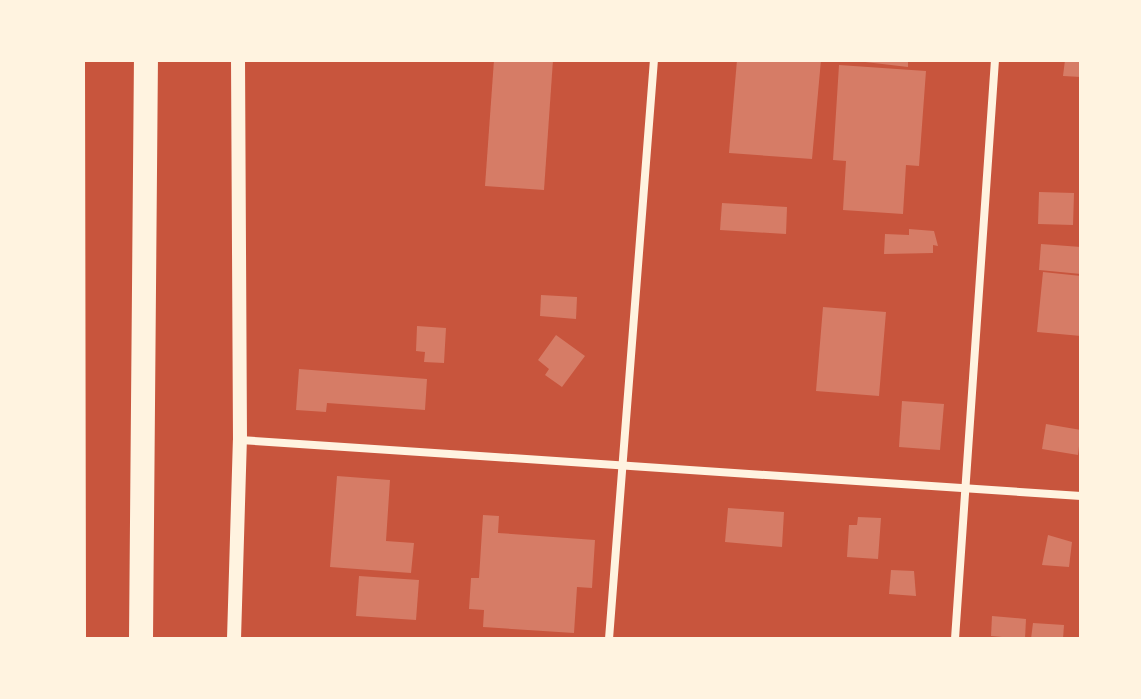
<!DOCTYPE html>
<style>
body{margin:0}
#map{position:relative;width:1141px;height:699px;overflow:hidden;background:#c8553d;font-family:"Work Sans",sans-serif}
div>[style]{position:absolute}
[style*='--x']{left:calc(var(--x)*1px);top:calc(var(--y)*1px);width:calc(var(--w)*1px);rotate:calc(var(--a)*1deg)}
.building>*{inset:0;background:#d67c66}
.minor>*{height:8px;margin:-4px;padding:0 4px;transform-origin:4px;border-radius:4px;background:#fff3e0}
.tertiary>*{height:14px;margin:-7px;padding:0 7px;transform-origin:7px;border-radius:7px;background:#fff3e0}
.motorway>*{height:24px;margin:-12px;padding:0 12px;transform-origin:12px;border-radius:12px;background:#fff3e0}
span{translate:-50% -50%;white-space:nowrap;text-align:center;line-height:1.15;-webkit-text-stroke:6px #fff3e0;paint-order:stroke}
.frame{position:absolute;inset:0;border:62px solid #fff3e0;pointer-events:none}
</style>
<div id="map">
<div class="building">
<div style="clip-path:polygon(494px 60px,553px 60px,544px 190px,485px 186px)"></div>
<div style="clip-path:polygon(737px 60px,821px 60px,812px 159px,729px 153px)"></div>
<div style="clip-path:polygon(848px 60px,908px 60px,908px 67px)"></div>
<div style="clip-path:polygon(1065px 60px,1081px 60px,1081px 77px,1063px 76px)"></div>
<div style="clip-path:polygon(839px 65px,926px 71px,919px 166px,906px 165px,903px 214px,843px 210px,846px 161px,833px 160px)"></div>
<div style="clip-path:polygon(1039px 192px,1074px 193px,1073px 225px,1038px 224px)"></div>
<div style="clip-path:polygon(722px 203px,787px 207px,786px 234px,720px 230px)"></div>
<div style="clip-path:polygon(909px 229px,934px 231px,938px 246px,933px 245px,933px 253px,884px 254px,885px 234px,909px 235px)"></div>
<div style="clip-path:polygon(1041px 244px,1081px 247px,1081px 274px,1039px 270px)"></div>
<div style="clip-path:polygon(1043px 272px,1081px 276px,1081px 336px,1037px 332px)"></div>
<div style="clip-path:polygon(541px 295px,577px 297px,576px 319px,540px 316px)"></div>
<div style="clip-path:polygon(823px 307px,886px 312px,879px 396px,816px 391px)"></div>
<div style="clip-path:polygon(417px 326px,446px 328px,444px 363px,424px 362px,425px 352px,416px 351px)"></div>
<div style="clip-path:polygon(556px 335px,585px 356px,562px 387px,545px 375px,549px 369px,538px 360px)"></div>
<div style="clip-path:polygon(299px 369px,427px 379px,425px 410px,327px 403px,326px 412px,296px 410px)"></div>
<div style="clip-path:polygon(902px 401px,944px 404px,940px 450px,899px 447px)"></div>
<div style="clip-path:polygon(1046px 424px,1081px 430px,1078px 455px,1042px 449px)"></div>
<div style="clip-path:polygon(337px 476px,390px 480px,386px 541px,414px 543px,411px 573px,330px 567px)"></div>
<div style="clip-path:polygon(728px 508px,784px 512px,782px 547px,725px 542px)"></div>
<div style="clip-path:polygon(483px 515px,499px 516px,498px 533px,595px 540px,592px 588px,577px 587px,574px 633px,483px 627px,484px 610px,469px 609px,471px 578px,479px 578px)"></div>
<div style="clip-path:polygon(858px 517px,881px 518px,878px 559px,847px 557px,849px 525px,857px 525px)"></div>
<div style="clip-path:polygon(1048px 535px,1072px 542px,1069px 567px,1042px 565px)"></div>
<div style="clip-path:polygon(891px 570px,914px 571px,916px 596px,889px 594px)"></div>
<div style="clip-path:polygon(359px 576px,419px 580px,416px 620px,356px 616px)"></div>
<div style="clip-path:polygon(992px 616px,1026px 619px,1025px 639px,991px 636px)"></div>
<div style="clip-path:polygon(1033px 623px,1064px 625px,1063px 639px,1031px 639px)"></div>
</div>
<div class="minor">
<div style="--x:240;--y:440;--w:843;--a:3.81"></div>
<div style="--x:609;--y:639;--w:581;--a:-85.56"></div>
<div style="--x:955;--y:639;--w:580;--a:-86.05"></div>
</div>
<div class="tertiary">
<div style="--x:234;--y:639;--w:199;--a:-88.3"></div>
<div style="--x:240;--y:440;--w:380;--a:-90.3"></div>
</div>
<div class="motorway">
<div style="--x:73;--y:60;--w:579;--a:89.9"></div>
<div style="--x:141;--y:639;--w:579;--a:-89.51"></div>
</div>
<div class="frame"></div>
</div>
